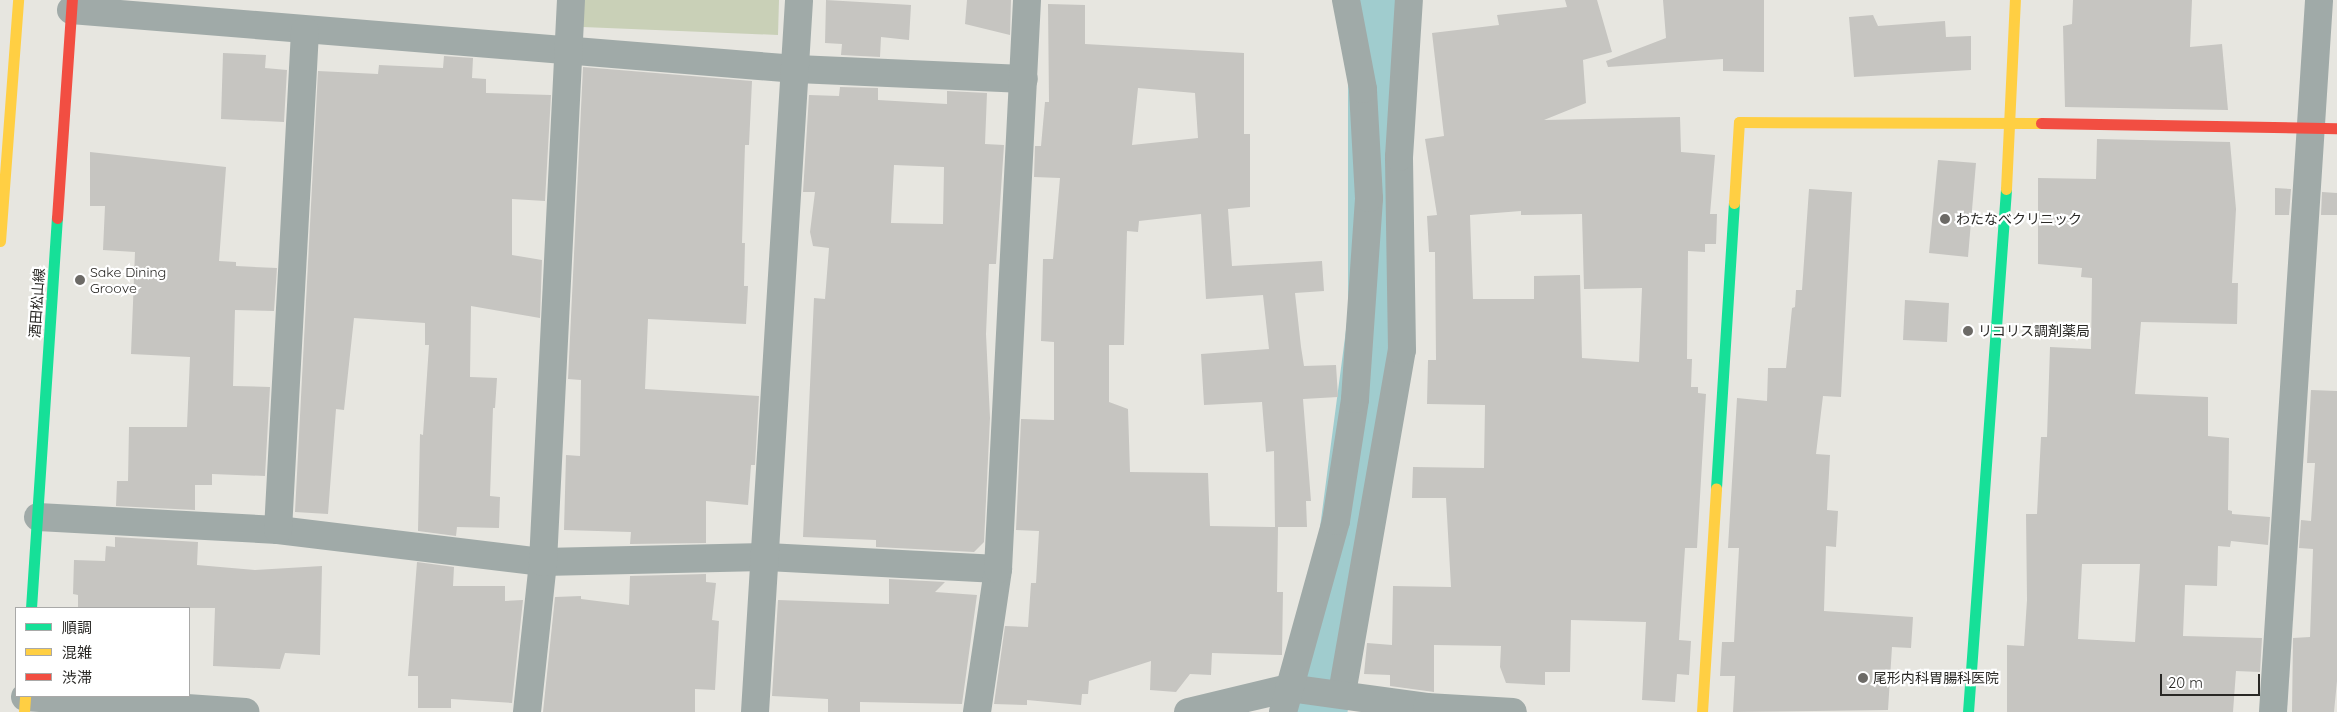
<!DOCTYPE html>
<meta charset="utf-8">
<style>
body{margin:0}
#map{position:relative;width:2337px;height:712px;overflow:hidden;background:#e7e6e0;font-family:Quicksand,"Noto Sans JP",sans-serif}
div>[style]{position:absolute}
[style*='--x']{left:calc(var(--x)*1px);top:calc(var(--y)*1px);width:calc(var(--w)*1px);rotate:calc(var(--a)*1deg)}
.green>*{inset:0;background:#c9d0b7}
.river>*{height:60px;margin:-30px;padding:0 30px;transform-origin:30px;border-radius:30px;background:#a0ccce}
.building>*{inset:0;background:#c6c5c1}
.street>*{height:28px;margin:-14px;padding:0 14px;transform-origin:14px;border-radius:14px;background:#a0aaa8}
.fast>*{height:11px;margin:-5.5px;padding:0 5.5px;transform-origin:5.5px;border-radius:5.5px;background:#16e098}
.slow>*{height:11px;margin:-5.5px;padding:0 5.5px;transform-origin:5.5px;border-radius:5.5px;background:#ffcf43}
.jam>*{height:11px;margin:-5.5px;padding:0 5.5px;transform-origin:5.5px;border-radius:5.5px;background:#f24e42}
.dots>*{width:14px;height:14px;translate:-50% -50%;box-sizing:border-box;border:2px solid #fff;border-radius:50%}
span{translate:-50% -50%;white-space:nowrap;text-align:center;line-height:1.15;-webkit-text-stroke:4.5px #fff;paint-order:stroke}
.poi-label{font-size:14px;color:#292825}
.left{translate:0 -50%;text-align:left}
.street-label{font-size:14px;color:#292825}
.legend{position:absolute;left:15px;top:607px;width:175px;height:90px;box-sizing:border-box;background:#fff;border:1px solid #a9a9a8;margin:0;padding:6px 9px;list-style:none;font-size:15px;color:#292825}
.legend li{display:flex;align-items:center;gap:10px;height:25px}
.legend b{width:25px;border:1px solid #a9a9a8}
.scale{position:absolute;left:2160px;top:674px;width:100px;height:22px;box-sizing:border-box;border:2px solid #292825;border-top:0;padding-left:6px;font-size:15px;line-height:18px;white-space:nowrap;color:#292825;-webkit-text-stroke:4px #fff;paint-order:stroke}
</style>
<div id="map">
<div class="green">
<div style="clip-path:polygon(584px 0,779px 0,778px 35px,583px 27px)"></div>
</div>
<div class="river">
<div style="--x:1317;--y:712;--w:178;--a:-79.6"></div>
<div style="--x:1349;--y:537;--w:221;--a:-82.5"></div>
<div style="--x:1378;--y:318;--w:318;--a:-90"></div>
</div>
<div class="building">
<div style="clip-path:polygon(826px 0,911px 5px,909px 40px,881px 37px,880px 57px,841px 55px,842px 44px,825px 43px)"></div>
<div style="clip-path:polygon(967px 0,1011px 0,1010px 35px,965px 24px)"></div>
<div style="clip-path:polygon(evenodd,1565px 0,1597px 0,1612px 52px,1583px 60px,1586px 103px,1544px 120px,1680px 117px,1681px 152px,1715px 155px,1710px 214px,1717px 214px,1716px 244px,1705px 244px,1705px 252px,1688px 251px,1687px 359px,1692px 359px,1691px 387px,1698px 387px,1698px 393px,1706px 394px,1697px 548px,1685px 548px,1679px 640px,1691px 641px,1689px 675px,1677px 674px,1675px 702px,1642px 700px,1646px 622px,1571px 620px,1570px 672px,1545px 672px,1545px 685px,1506px 683px,1500px 667px,1501px 646px,1434px 645px,1434px 692px,1390px 686px,1390px 675px,1364px 674px,1367px 643px,1392px 645px,1393px 586px,1451px 587px,1446px 498px,1412px 498px,1413px 467px,1484px 468px,1485px 405px,1427px 404px,1428px 360px,1436px 360px,1435px 252px,1429px 252px,1427px 216px,1437px 215px,1425px 139px,1444px 136px,1432px 33px,1499px 25px,1497px 15px,1567px 7px,1565px 0,1521px 211px,1521px 215px,1582px 214px,1584px 289px,1642px 288px,1639px 362px,1582px 358px,1580px 275px,1534px 276px,1534px 299px,1473px 299px,1470px 215px,1521px 211px)"></div>
<div style="clip-path:polygon(1663px 0,1764px 0,1764px 72px,1723px 71px,1723px 59px,1608px 67px,1606px 61px,1666px 38px)"></div>
<div style="clip-path:polygon(2073px 0,2192px 0,2190px 47px,2222px 44px,2228px 110px,2065px 107px,2063px 26px,2072px 24px)"></div>
<div style="clip-path:polygon(evenodd,1048px 4px,1085px 5px,1085px 44px,1244px 53px,1244px 134px,1250px 134px,1250px 207px,1228px 209px,1232px 266px,1322px 261px,1324px 291px,1295px 293px,1301px 347px,1304px 366px,1336px 365px,1338px 397px,1303px 399px,1311px 501px,1306px 501px,1307px 527px,1275px 527px,1274px 451px,1266px 452px,1262px 402px,1204px 405px,1201px 354px,1269px 349px,1263px 295px,1206px 299px,1201px 214px,1139px 221px,1138px 232px,1127px 231px,1124px 345px,1109px 345px,1109px 402px,1128px 409px,1130px 472px,1208px 473px,1210px 526px,1278px 527px,1277px 592px,1283px 592px,1282px 655px,1212px 653px,1211px 675px,1190px 674px,1176px 692px,1150px 690px,1151px 661px,1089px 681px,1088px 694px,1082px 694px,1081px 705px,1027px 700px,1027px 705px,994px 704px,1005px 626px,1028px 627px,1031px 583px,1036px 583px,1039px 531px,1016px 530px,1021px 419px,1054px 420px,1054px 342px,1041px 341px,1043px 259px,1053px 259px,1060px 178px,1034px 177px,1035px 146px,1041px 146px,1045px 102px,1049px 102px,1048px 4px,1138px 88px,1195px 93px,1198px 138px,1132px 145px,1138px 88px)"></div>
<div style="clip-path:polygon(1873px 15px,1878px 26px,1945px 21px,1946px 37px,1971px 36px,1971px 70px,1854px 77px,1849px 17px)"></div>
<div style="clip-path:polygon(223px 53px,266px 55px,265px 68px,287px 70px,284px 122px,221px 119px)"></div>
<div style="clip-path:polygon(444px 56px,473px 58px,472px 78px,486px 79px,486px 93px,551px 95px,545px 201px,512px 199px,512px 255px,542px 260px,540px 318px,471px 306px,470px 377px,497px 378px,495px 408px,493px 408px,490px 496px,500px 497px,499px 528px,457px 527px,456px 536px,418px 531px,420px 434px,423px 435px,429px 345px,425px 345px,425px 323px,354px 318px,344px 410px,336px 409px,328px 514px,295px 512px,318px 71px,378px 74px,379px 65px,443px 68px)"></div>
<div style="clip-path:polygon(583px 67px,752px 81px,749px 145px,745px 145px,742px 243px,745px 243px,744px 286px,748px 286px,746px 324px,648px 319px,645px 389px,759px 396px,755px 465px,751px 465px,748px 505px,706px 501px,706px 543px,630px 544px,631px 532px,564px 530px,566px 455px,580px 456px,581px 380px,568px 379px)"></div>
<div style="clip-path:polygon(evenodd,840px 87px,878px 88px,878px 100px,947px 104px,947px 91px,987px 93px,985px 144px,1004px 145px,996px 264px,989px 264px,986px 334px,990px 418px,984px 542px,974px 552px,876px 547px,876px 540px,803px 537px,814px 298px,825px 299px,829px 248px,813px 246px,810px 232px,815px 192px,803px 192px,809px 95px,839px 96px,840px 87px,894px 165px,944px 167px,943px 224px,891px 223px,894px 165px)"></div>
<div style="clip-path:polygon(evenodd,2097px 139px,2230px 142px,2236px 209px,2232px 283px,2238px 283px,2237px 324px,2141px 322px,2135px 394px,2208px 397px,2208px 436px,2229px 438px,2228px 510px,2232px 511px,2232px 514px,2270px 517px,2268px 545px,2231px 541px,2230px 547px,2218px 546px,2217px 586px,2185px 585px,2183px 636px,2262px 638px,2260px 672px,2236px 671px,2233px 712px,2007px 712px,2007px 645px,2024px 646px,2027px 600px,2026px 514px,2037px 514px,2041px 437px,2047px 437px,2050px 347px,2091px 349px,2092px 278px,2081px 277px,2082px 268px,2038px 264px,2038px 178px,2096px 179px,2097px 139px,2082px 564px,2140px 564px,2135px 642px,2078px 639px,2082px 564px)"></div>
<div style="clip-path:polygon(90px 152px,226px 167px,219px 261px,236px 262px,236px 266px,277px 268px,274px 311px,235px 310px,233px 386px,270px 387px,265px 476px,212px 474px,212px 485px,195px 485px,195px 510px,116px 506px,117px 481px,128px 481px,129px 427px,187px 427px,190px 357px,131px 354px,135px 252px,103px 250px,105px 206px,90px 206px)"></div>
<div style="clip-path:polygon(1938px 160px,1976px 163px,1968px 257px,1929px 253px)"></div>
<div style="clip-path:polygon(2275px 188px,2291px 189px,2289px 215px,2275px 215px)"></div>
<div style="clip-path:polygon(1809px 189px,1852px 192px,1841px 397px,1823px 396px,1816px 454px,1830px 455px,1827px 510px,1838px 511px,1836px 547px,1826px 546px,1824px 611px,1913px 617px,1911px 648px,1892px 647px,1888px 710px,1733px 712px,1735px 676px,1720px 676px,1722px 642px,1734px 642px,1739px 548px,1728px 548px,1737px 398px,1767px 401px,1768px 368px,1786px 368px,1792px 308px,1795px 307px,1796px 290px,1802px 290px)"></div>
<div style="clip-path:polygon(2322px 192px,2337px 193px,2337px 215px,2321px 215px)"></div>
<div style="clip-path:polygon(1905px 300px,1949px 303px,1947px 342px,1903px 340px)"></div>
<div style="clip-path:polygon(2311px 390px,2337px 391px,2337px 681px,2334px 712px,2292px 712px,2293px 638px,2310px 637px,2313px 549px,2299px 548px,2301px 520px,2311px 521px,2315px 463px,2307px 463px)"></div>
<div style="clip-path:polygon(115px 537px,198px 542px,197px 565px,255px 570px,322px 566px,320px 655px,285px 653px,280px 669px,213px 666px,215px 608px,78px 608px,78px 595px,73px 594px,74px 560px,105px 561px,106px 546px,115px 547px)"></div>
<div style="clip-path:polygon(417px 562px,454px 567px,453px 586px,505px 586px,505px 601px,523px 600px,512px 703px,451px 699px,451px 708px,418px 708px,418px 676px,408px 676px)"></div>
<div style="clip-path:polygon(706px 574px,706px 582px,716px 583px,712px 620px,719px 621px,715px 690px,695px 689px,695px 712px,543px 712px,555px 597px,581px 596px,581px 599px,629px 605px,630px 576px)"></div>
<div style="clip-path:polygon(889px 579px,945px 582px,935px 592px,977px 595px,962px 704px,860px 702px,860px 712px,828px 712px,828px 699px,772px 696px,778px 600px,889px 604px)"></div>
</div>
<div class="street">
<div style="--x:71;--y:10;--w:728;--a:4.65"></div>
<div style="--x:797;--y:69;--w:227;--a:2.5"></div>
<div style="--x:38;--y:517;--w:240;--a:3.1"></div>
<div style="--x:278;--y:530;--w:267;--a:6.9"></div>
<div style="--x:543;--y:562;--w:224;--a:-1.3"></div>
<div style="--x:767;--y:557;--w:231;--a:3"></div>
<div style="--x:278;--y:530;--w:500;--a:-86.9"></div>
<div style="--x:1342;--y:693;--w:348;--a:-80.1"></div>
<div style="--x:1402;--y:350;--w:193;--a:-90.9"></div>
<div style="--x:1399;--y:157;--w:157;--a:-86.4"></div>
<div style="--x:25;--y:697;--w:221;--a:3.9"></div>
<div style="--x:527;--y:712;--w:151;--a:-83.9"></div>
<div style="--x:543;--y:562;--w:563;--a:-87.15"></div>
<div style="--x:755;--y:712;--w:713;--a:-86.46"></div>
<div style="--x:977;--y:712;--w:145;--a:-81.6"></div>
<div style="--x:998;--y:569;--w:570;--a:-87.08"></div>
<div style="--x:1188;--y:712;--w:104;--a:-13.4"></div>
<div style="--x:1289;--y:688;--w:139;--a:7.8"></div>
<div style="--x:1427;--y:707;--w:86;--a:3.3"></div>
<div style="--x:1283;--y:712;--w:198;--a:-74.5"></div>
<div style="--x:1336;--y:521;--w:123;--a:-81.1"></div>
<div style="--x:1355;--y:399;--w:201;--a:-86"></div>
<div style="--x:1369;--y:198;--w:109;--a:-93.2"></div>
<div style="--x:1363;--y:89;--w:91;--a:-100.8"></div>
<div style="--x:2273;--y:712;--w:713;--a:-86.3"></div>
</div>
<div class="fast">
<div style="--x:1716;--y:488;--w:286;--a:-86.4"></div>
<div style="--x:31;--y:608;--w:391;--a:-86.2"></div>
<div style="--x:1968;--y:712;--w:524;--a:-85.84"></div>
</div>
<div class="slow">
<div style="--x:2006;--y:189;--w:189;--a:-87.3"></div>
<div style="--x:1734;--y:203;--w:81;--a:-86.5"></div>
<div style="--x:1739;--y:122;--w:302;--a:0.2"></div>
<div style="--x:0;--y:241;--w:242;--a:-85.7"></div>
<div style="--x:24;--y:712;--w:16;--a:-86"></div>
<div style="--x:1702;--y:712;--w:224;--a:-86.4"></div>
</div>
<div class="jam">
<div style="--x:2041;--y:123;--w:296;--a:1"></div>
<div style="--x:57;--y:218;--w:219;--a:-86.1"></div>
</div>
<div class="dots">
<div style="left:1945px;top:219px;background:#6c6a66"></div>
<div style="left:80px;top:280px;background:#6c6a66"></div>
<div style="left:1968px;top:331px;background:#6c6a66"></div>
<div style="left:1863px;top:678px;background:#6c6a66"></div>
</div>
<div class="poi-label">
<span class="left" style="left:1956px;top:219px">わたなべクリニック</span>
<span class="left" style="left:90px;top:280px">Sake Dining<br>Groove</span>
<span class="left" style="left:1978px;top:331px">リコリス調剤薬局</span>
<span class="left" style="left:1873px;top:678px">尾形内科胃腸科医院</span>
</div>
<div class="street-label">
<span style="left:37px;top:303px;rotate:-86deg">酒田松山線</span>
</div>
<ul class="legend">
<li><b style="height:6px;background:#16e098"></b>順調</li>
<li><b style="height:6px;background:#ffcf43"></b>混雑</li>
<li><b style="height:6px;background:#f24e42"></b>渋滞</li>
</ul>
<div class="scale">20 m</div>
</div>
